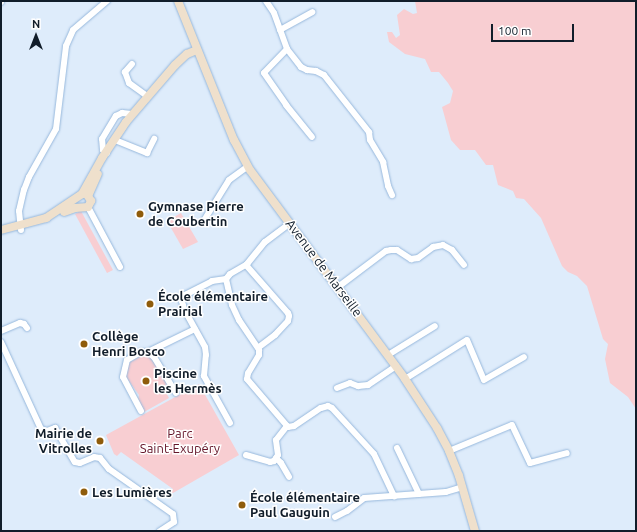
<!DOCTYPE html>
<meta charset="utf-8">
<style>
body{margin:0}
#map{position:relative;width:637px;height:532px;overflow:hidden;background:#deecfb;font-family:Ubuntu,sans-serif}
div>[style]{position:absolute}
[style*='--x']{left:calc(var(--x)*1px);top:calc(var(--y)*1px);width:calc(var(--w)*1px);rotate:calc(var(--a)*1deg)}
.green>*{inset:0;background:#f8ced2}
.roads{filter:drop-shadow(0 0 1px #97b8dc) drop-shadow(0 0 1px #97b8dc)}
.street>*{height:6px;margin:-3px;padding:0 3px;transform-origin:3px;border-radius:3px;background:#fff}
.secondary>*{height:8px;margin:-4px;padding:0 4px;transform-origin:4px;border-radius:4px;background:#efe0cc}
.dots>*{width:11px;height:11px;translate:-50% -50%;box-sizing:border-box;border:2px solid #fff;border-radius:50%}
span{translate:-50% -50%;white-space:nowrap;text-align:center;line-height:1.15;-webkit-text-stroke:3px #fff;paint-order:stroke}
.poi-label{font-size:13px;color:#111d2a;font-weight:700}
.left{translate:0 -50%;text-align:left}
.right{translate:-100% -50%;text-align:right}
.street-label{font-size:13px;color:#111d2a}
.park-label{font-size:13px;color:#65162a}
.frame{position:absolute;inset:0;border:2px solid #111d2a;pointer-events:none}
.north{position:absolute;left:16px;top:16px;width:40px;height:40px;-webkit-text-stroke:3px #fff;paint-order:stroke;rotate:0deg;font-size:11px;font-weight:700;line-height:16px;text-align:center;color:#111d2a}
.north::after{content:'';display:block;margin:auto;width:14px;height:18px;background:#111d2a;clip-path:polygon(50% 0,100% 100%,50% 72%,0 100%)}
.scale{position:absolute;left:491px;top:24px;width:83px;height:18px;box-sizing:border-box;border:2px solid #111d2a;border-top:0;padding-left:5px;font-size:12px;line-height:14px;white-space:nowrap;color:#111d2a;-webkit-text-stroke:3px #fff;paint-order:stroke}
</style>
<div id="map">
<div class="green">
<div style="clip-path:polygon(415px 1px,636px 1px,636px 409px,628px 397px,610px 383px,605px 359px,608px 344px,603px 339px,587px 286px,577px 276px,568px 272px,562px 266px,541px 218px,524px 199px,516px 198px,513px 191px,498px 185px,493px 165px,486px 165px,475px 150px,460px 150px,451px 140px,442px 107px,450px 103px,453px 91px,448px 83px,439px 72px,431px 72px,425px 59px,405px 54px,389px 42px,387px 32px,392px 32px,396px 38px,400px 35px,397px 15px,404px 9px,413px 14px,417px 13px)"></div>
<div style="clip-path:polygon(81px 211px,113px 270px,107px 273px,75px 214px)"></div>
<div style="clip-path:polygon(181px 213px,198px 242px,183px 249px,167px 221px)"></div>
<div style="clip-path:polygon(143px 355px,148px 355px,155px 364px,167px 384px,163px 387px,169px 398px,144px 412px,138px 400px,139px 395px,126px 377px,126px 369px,130px 362px)"></div>
<div style="clip-path:polygon(199px 384px,239px 455px,173px 493px,171px 492px,173px 489px,121px 452px,117px 456px,114px 454px,106px 435px)"></div>
</div>
<div class="roads">
<div class="street">
<div style="--x:266;--y:1;--w:14;--a:56"></div>
<div style="--x:274;--y:13;--w:38;--a:70"></div>
<div style="--x:287;--y:49;--w:23;--a:52"></div>
<div style="--x:301;--y:67;--w:7;--a:27"></div>
<div style="--x:307;--y:70;--w:9;--a:6"></div>
<div style="--x:316;--y:71;--w:9;--a:27"></div>
<div style="--x:324;--y:75;--w:73;--a:51.7"></div>
<div style="--x:369;--y:132;--w:8;--a:83"></div>
<div style="--x:370;--y:140;--w:26;--a:59"></div>
<div style="--x:383;--y:162;--w:25;--a:78"></div>
<div style="--x:388;--y:186;--w:10;--a:66"></div>
<div style="--x:1;--y:2;--w:1;--a:-90"></div>
<div style="--x:280;--y:30;--w:37;--a:-29"></div>
<div style="--x:287;--y:49;--w:33;--a:134"></div>
<div style="--x:264;--y:73;--w:39;--a:55"></div>
<div style="--x:286;--y:105;--w:41;--a:50.9"></div>
<div style="--x:132;--y:64;--w:11;--a:131"></div>
<div style="--x:125;--y:72;--w:12;--a:70"></div>
<div style="--x:129;--y:83;--w:22;--a:36"></div>
<div style="--x:115;--y:140;--w:35;--a:22"></div>
<div style="--x:147;--y:153;--w:16;--a:-63"></div>
<div style="--x:107;--y:153;--w:5;--a:-143"></div>
<div style="--x:103;--y:150;--w:11;--a:-95"></div>
<div style="--x:102;--y:139;--w:27;--a:-59"></div>
<div style="--x:116;--y:116;--w:7;--a:-27"></div>
<div style="--x:122;--y:113;--w:10;--a:6"></div>
<div style="--x:88;--y:207;--w:68;--a:61.9"></div>
<div style="--x:203;--y:222;--w:49;--a:-58.2"></div>
<div style="--x:229;--y:180;--w:24;--a:-36"></div>
<div style="--x:21;--y:230;--w:19;--a:-96"></div>
<div style="--x:19;--y:211;--w:22;--a:-77"></div>
<div style="--x:24;--y:190;--w:14;--a:-69"></div>
<div style="--x:29;--y:177;--w:55;--a:-60.6"></div>
<div style="--x:56;--y:129;--w:84;--a:-83.1"></div>
<div style="--x:66;--y:46;--w:17;--a:-66"></div>
<div style="--x:73;--y:30;--w:45;--a:-40.5"></div>
<div style="--x:246;--y:265;--w:64;--a:48.8"></div>
<div style="--x:288;--y:313;--w:3;--a:72"></div>
<div style="--x:289;--y:316;--w:5;--a:101"></div>
<div style="--x:288;--y:321;--w:19;--a:133"></div>
<div style="--x:275;--y:335;--w:21;--a:143"></div>
<div style="--x:226;--y:279;--w:27;--a:77"></div>
<div style="--x:232;--y:305;--w:17;--a:65"></div>
<div style="--x:239;--y:320;--w:36;--a:56"></div>
<div style="--x:259;--y:350;--w:5;--a:90"></div>
<div style="--x:259;--y:355;--w:21;--a:121"></div>
<div style="--x:248;--y:373;--w:6;--a:99"></div>
<div style="--x:247;--y:379;--w:63;--a:49.5"></div>
<div style="--x:288;--y:427;--w:6;--a:-9"></div>
<div style="--x:294;--y:426;--w:32;--a:-34"></div>
<div style="--x:321;--y:408;--w:7;--a:-16"></div>
<div style="--x:328;--y:406;--w:4;--a:27"></div>
<div style="--x:332;--y:408;--w:62;--a:47.6"></div>
<div style="--x:374;--y:454;--w:47;--a:64.5"></div>
<div style="--x:338;--y:287;--w:60;--a:-36.9"></div>
<div style="--x:386;--y:251;--w:5;--a:-11"></div>
<div style="--x:391;--y:250;--w:6;--a:0"></div>
<div style="--x:397;--y:250;--w:17;--a:33"></div>
<div style="--x:411;--y:259;--w:7;--a:-8"></div>
<div style="--x:418;--y:258;--w:19;--a:-36"></div>
<div style="--x:433;--y:247;--w:10;--a:-11"></div>
<div style="--x:443;--y:245;--w:10;--a:29"></div>
<div style="--x:452;--y:250;--w:19;--a:51"></div>
<div style="--x:1;--y:331;--w:21;--a:-23"></div>
<div style="--x:20;--y:323;--w:4;--a:14"></div>
<div style="--x:24;--y:324;--w:5;--a:53"></div>
<div style="--x:1;--y:342;--w:96;--a:65.3"></div>
<div style="--x:41;--y:429;--w:6;--a:18"></div>
<div style="--x:47;--y:431;--w:9;--a:-21"></div>
<div style="--x:55;--y:428;--w:39;--a:60"></div>
<div style="--x:75;--y:462;--w:5;--a:11"></div>
<div style="--x:80;--y:463;--w:15;--a:-23"></div>
<div style="--x:94;--y:457;--w:6;--a:9"></div>
<div style="--x:100;--y:458;--w:14;--a:51"></div>
<div style="--x:109;--y:469;--w:78;--a:35.1"></div>
<div style="--x:173;--y:514;--w:8;--a:83"></div>
<div style="--x:174;--y:522;--w:17;--a:147"></div>
<div style="--x:148;--y:352;--w:8;--a:40"></div>
<div style="--x:154;--y:357;--w:42;--a:58.6"></div>
<div style="--x:388;--y:355;--w:55;--a:-31.7"></div>
<div style="--x:405;--y:379;--w:73;--a:-32.2"></div>
<div style="--x:467;--y:340;--w:43;--a:67"></div>
<div style="--x:484;--y:380;--w:46;--a:-29.9"></div>
<div style="--x:337;--y:388;--w:14;--a:-21"></div>
<div style="--x:350;--y:383;--w:9;--a:21"></div>
<div style="--x:358;--y:386;--w:10;--a:-6"></div>
<div style="--x:368;--y:385;--w:34;--a:-34"></div>
<div style="--x:141;--y:411;--w:38;--a:-118"></div>
<div style="--x:123;--y:377;--w:17;--a:-77"></div>
<div style="--x:127;--y:360;--w:16;--a:-30"></div>
<div style="--x:141;--y:352;--w:7;--a:0"></div>
<div style="--x:148;--y:352;--w:52;--a:-26.1"></div>
<div style="--x:230;--y:423;--w:54;--a:-119"></div>
<div style="--x:204;--y:376;--w:21;--a:-85"></div>
<div style="--x:206;--y:355;--w:8;--a:-97"></div>
<div style="--x:205;--y:347;--w:43;--a:-118.9"></div>
<div style="--x:184;--y:309;--w:8;--a:-104"></div>
<div style="--x:182;--y:301;--w:7;--a:-63"></div>
<div style="--x:185;--y:295;--w:30;--a:-27"></div>
<div style="--x:212;--y:281;--w:14;--a:-8"></div>
<div style="--x:226;--y:279;--w:6;--a:-51"></div>
<div style="--x:230;--y:274;--w:20;--a:-30"></div>
<div style="--x:247;--y:264;--w:28;--a:-51"></div>
<div style="--x:265;--y:242;--w:31;--a:-37"></div>
<div style="--x:397;--y:448;--w:51;--a:64.4"></div>
<div style="--x:449;--y:451;--w:68;--a:-22.4"></div>
<div style="--x:512;--y:425;--w:42;--a:64.7"></div>
<div style="--x:530;--y:463;--w:38;--a:-15"></div>
<div style="--x:246;--y:455;--w:25;--a:16"></div>
<div style="--x:270;--y:462;--w:4;--a:-14"></div>
<div style="--x:274;--y:461;--w:7;--a:-56"></div>
<div style="--x:278;--y:455;--w:15;--a:-98"></div>
<div style="--x:276;--y:440;--w:18;--a:-52"></div>
<div style="--x:276;--y:458;--w:7;--a:45"></div>
<div style="--x:281;--y:463;--w:16;--a:60"></div>
<div style="--x:335;--y:517;--w:13;--a:-27"></div>
<div style="--x:347;--y:511;--w:21;--a:-37"></div>
<div style="--x:364;--y:498;--w:82;--a:-4.2"></div>
<div style="--x:446;--y:492;--w:17;--a:-17"></div>
</div>
<div class="secondary">
<div style="--x:178;--y:1;--w:150;--a:68.1"></div>
<div style="--x:234;--y:140;--w:34;--a:62"></div>
<div style="--x:250;--y:170;--w:260;--a:53.4"></div>
<div style="--x:405;--y:379;--w:59;--a:56.9"></div>
<div style="--x:437;--y:428;--w:26;--a:62"></div>
<div style="--x:449;--y:451;--w:27;--a:68"></div>
<div style="--x:459;--y:476;--w:57;--a:73.8"></div>
<div style="--x:88;--y:196;--w:24;--a:-66"></div>
<div style="--x:64;--y:212;--w:12;--a:-20"></div>
<div style="--x:75;--y:208;--w:13;--a:-4"></div>
<div style="--x:88;--y:207;--w:7;--a:-63"></div>
<div style="--x:91;--y:201;--w:6;--a:-121"></div>
<div style="--x:1;--y:230;--w:47;--a:-14.9"></div>
<div style="--x:46;--y:218;--w:43;--a:-33.7"></div>
<div style="--x:82;--y:194;--w:41;--a:-60.9"></div>
<div style="--x:102;--y:158;--w:43;--a:-56.3"></div>
<div style="--x:126;--y:122;--w:75;--a:-49.3"></div>
<div style="--x:175;--y:65;--w:16;--a:-43"></div>
<div style="--x:187;--y:54;--w:11;--a:-22"></div>
</div>
</div>
<div class="dots">
<div style="left:140px;top:214px;background:#8f5c0b"></div>
<div style="left:150px;top:304px;background:#8f5c0b"></div>
<div style="left:84px;top:344px;background:#8f5c0b"></div>
<div style="left:146px;top:381px;background:#8f5c0b"></div>
<div style="left:100px;top:441px;background:#8f5c0b"></div>
<div style="left:84px;top:492px;background:#8f5c0b"></div>
<div style="left:242px;top:505px;background:#8f5c0b"></div>
</div>
<div class="poi-label">
<span class="left" style="left:148px;top:214px">Gymnase Pierre<br>de Coubertin</span>
<span class="left" style="left:158px;top:304px">École élémentaire<br>Prairial</span>
<span class="left" style="left:92px;top:344px">Collège<br>Henri Bosco</span>
<span class="left" style="left:154px;top:381px">Piscine<br>les Hermès</span>
<span class="right" style="left:92px;top:441px">Mairie de<br>Vitrolles</span>
<span class="left" style="left:92px;top:492px">Les Lumières</span>
<span class="left" style="left:250px;top:505px">École élémentaire<br>Paul Gauguin</span>
</div>
<div class="street-label">
<span style="left:324px;top:268px;rotate:53deg">Avenue de Marseille</span>
</div>
<div class="park-label">
<span style="left:180px;top:441px">Parc<br>Saint-Exupéry</span>
</div>
<div class="frame"></div>
<div class="north">N</div>
<div class="scale">100 m</div>
</div>
